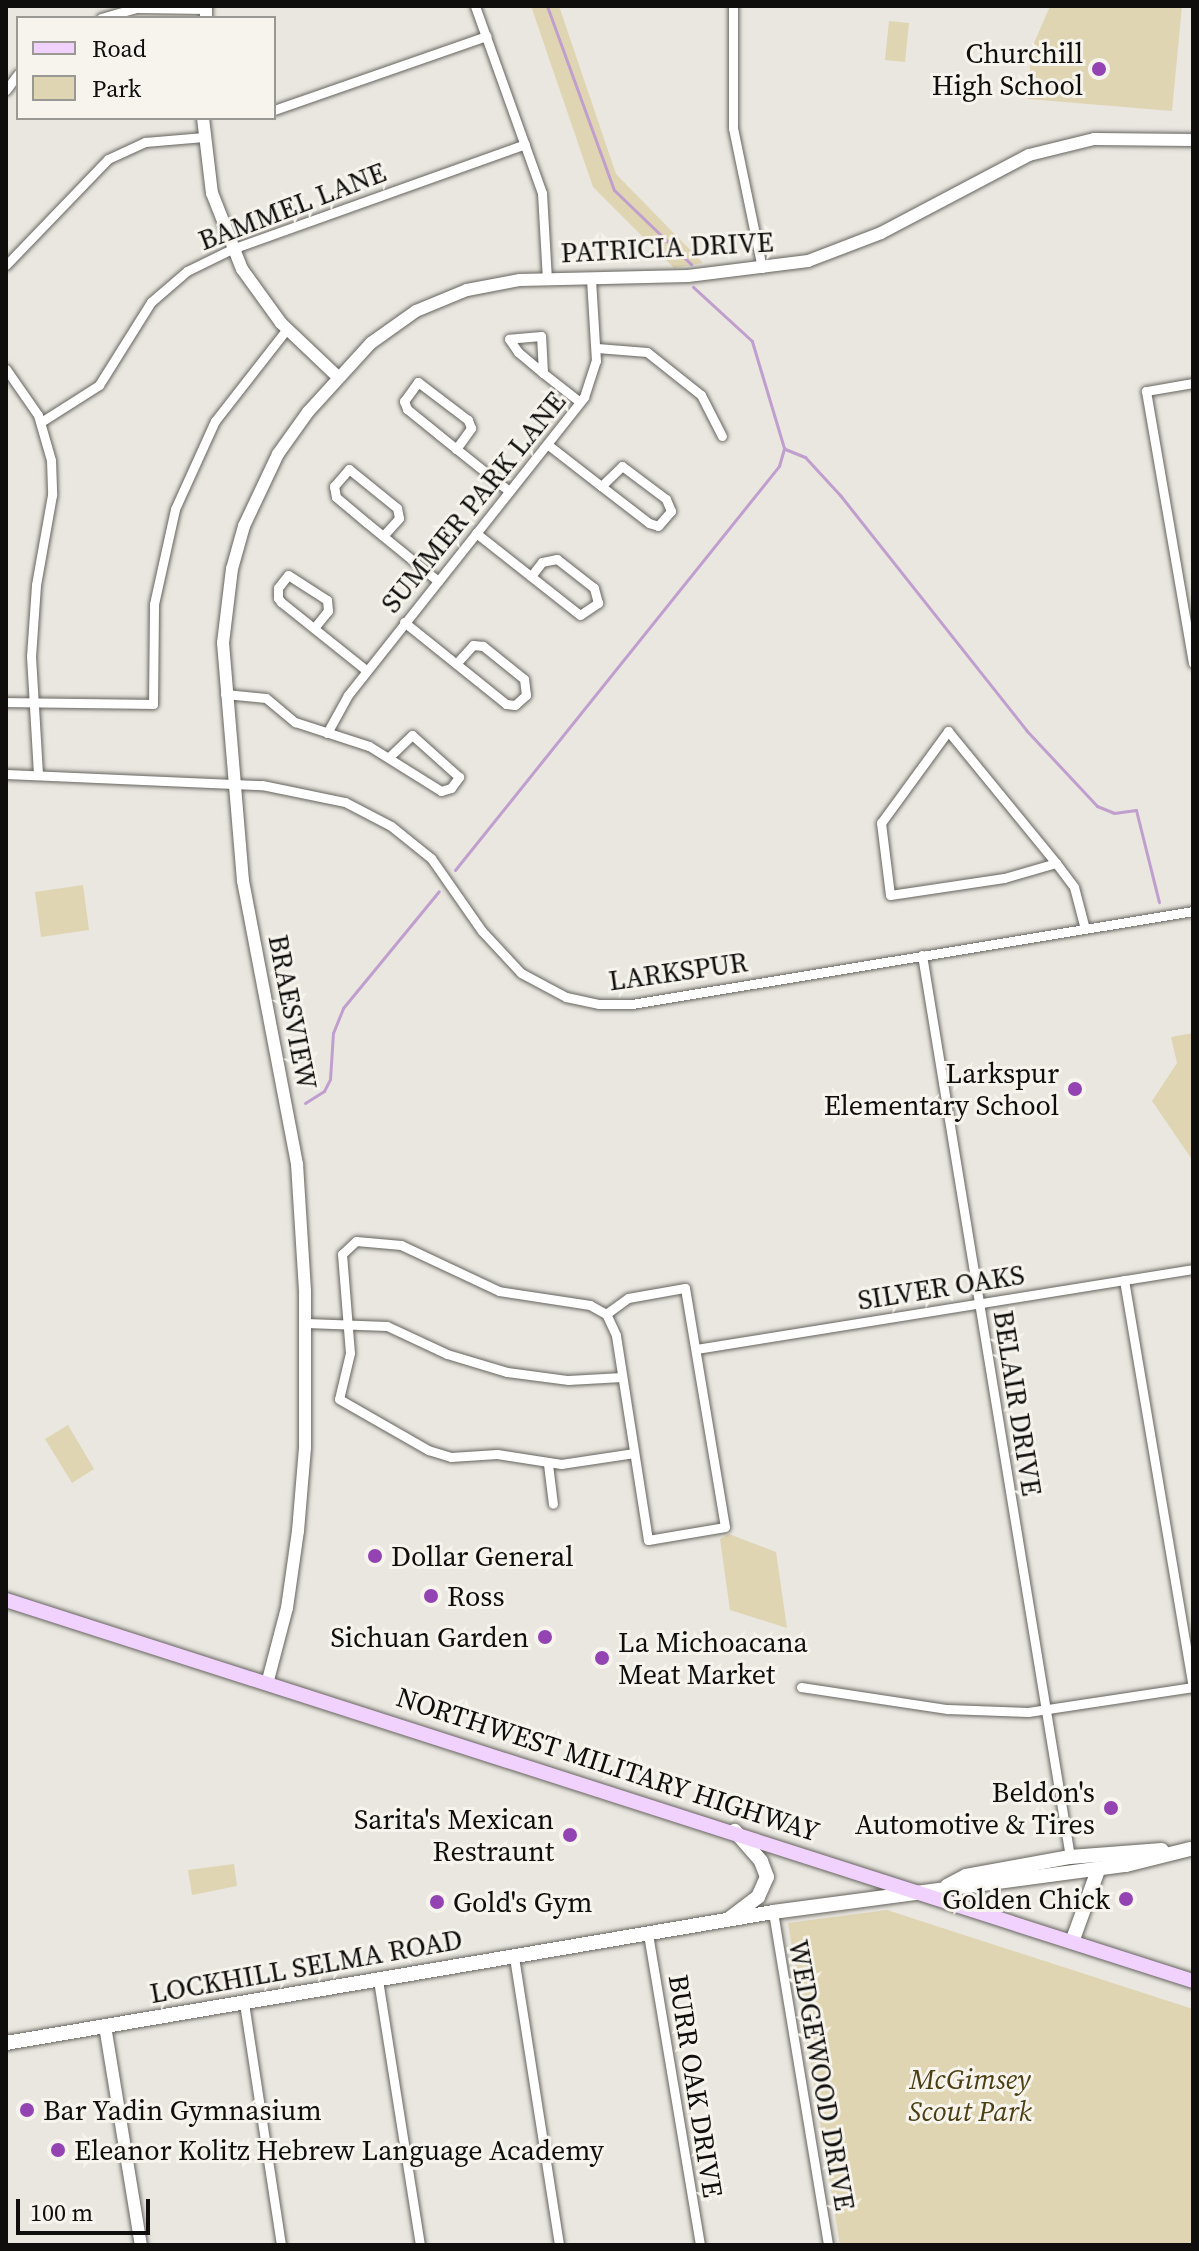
<!DOCTYPE html>
<style>
body{margin:0}
#map{position:relative;width:1199px;height:2251px;overflow:hidden;background:#e9e7e0;font-family:"Source Serif 4",serif}
div>[style]{position:absolute}
[style*='--x']{left:calc(var(--x)*1px);top:calc(var(--y)*1px);width:calc(var(--w)*1px);rotate:calc(var(--a)*1deg)}
.green>*{inset:0;background:#e0d5b2}
.stream>*{height:3px;margin:-1.5px;padding:0 1.5px;transform-origin:1.5px;border-radius:1.5px;background:#c09fce}
.roads{filter:drop-shadow(0 0 2px #66645e) drop-shadow(0 0 2px #66645e)}
.minor>*{height:9px;margin:-4.5px;padding:0 4.5px;transform-origin:4.5px;border-radius:4.5px;background:#fff}
.tertiary>*{height:12px;margin:-6px;padding:0 6px;transform-origin:6px;border-radius:6px;background:#fff}
.secondary>*{height:14px;margin:-7px;padding:0 7px;transform-origin:7px;border-radius:7px;background:#fff}
.primary>*{height:14px;margin:-7px;padding:0 7px;transform-origin:7px;border-radius:7px;background:#f1d2ff}
.dots>*{width:22px;height:22px;translate:-50% -50%;box-sizing:border-box;border:4px solid #f6f4ed;border-radius:50%}
span{translate:-50% -50%;white-space:nowrap;text-align:center;line-height:1.15;-webkit-text-stroke:6px #f6f4ed;paint-order:stroke}
.poi-label{font-size:28px;color:#0f0e0c}
.right{translate:-100% -50%;text-align:right}
.left{translate:0 -50%;text-align:left}
.street-label{font-size:28px;color:#0f0e0c}
.park-label{font-size:28px;color:#4a3e12;font-style:italic}
.frame{position:absolute;inset:0;border:8px solid #0f0e0c;pointer-events:none}
.legend{position:absolute;left:16px;top:16px;width:260px;height:104px;box-sizing:border-box;background:#f6f4ed;border:2px solid #9a9893;margin:0;padding:10px 14px;list-style:none;font-size:24px;color:#0f0e0c}
.legend li{display:flex;align-items:center;gap:16px;height:40px}
.legend b{width:40px;border:2px solid #9a9893}
.scale{position:absolute;left:16px;top:2199px;width:134px;height:36px;box-sizing:border-box;border:4px solid #0f0e0c;border-top:0;padding-left:10px;font-size:24px;line-height:28px;white-space:nowrap;color:#0f0e0c;-webkit-text-stroke:6px #f6f4ed;paint-order:stroke}
</style>
<div id="map">
<div class="green">
<div style="clip-path:polygon(531px 6px,559px 6px,616px 174px,703px 263px,674px 268px,593px 187px)"></div>
<div style="clip-path:polygon(1050px 6px,1182px 6px,1172px 111px,1028px 99px,1031px 50px)"></div>
<div style="clip-path:polygon(889px 21px,909px 23px,905px 62px,885px 60px)"></div>
<div style="clip-path:polygon(83px 885px,89px 930px,41px 937px,35px 892px)"></div>
<div style="clip-path:polygon(1193px 1033px,1193px 1161px,1152px 1101px,1177px 1063px,1171px 1037px)"></div>
<div style="clip-path:polygon(68px 1425px,94px 1469px,72px 1483px,45px 1439px)"></div>
<div style="clip-path:polygon(729px 1534px,776px 1552px,787px 1628px,730px 1610px,720px 1539px)"></div>
<div style="clip-path:polygon(234px 1864px,237px 1886px,192px 1895px,188px 1870px)"></div>
<div style="clip-path:polygon(887px 1910px,1193px 2009px,1193px 2245px,840px 2245px,788px 1923px)"></div>
</div>
<div class="stream">
<div style="--x:547;--y:6;--w:196;--a:70"></div>
<div style="--x:614;--y:190;--w:107;--a:43.9"></div>
<div style="--x:785;--y:449;--w:22;--a:22"></div>
<div style="--x:805;--y:457;--w:52;--a:47.4"></div>
<div style="--x:840;--y:495;--w:300;--a:51.6"></div>
<div style="--x:1026;--y:730;--w:104;--a:46.9"></div>
<div style="--x:1097;--y:806;--w:18;--a:22"></div>
<div style="--x:1114;--y:813;--w:22;--a:-8"></div>
<div style="--x:1136;--y:810;--w:95;--a:76"></div>
<div style="--x:455;--y:870;--w:518;--a:-51.27"></div>
<div style="--x:779;--y:466;--w:19;--a:-74"></div>
<div style="--x:784;--y:448;--w:112;--a:-106.7"></div>
<div style="--x:752;--y:341;--w:80;--a:-137.5"></div>
<div style="--x:305;--y:1103;--w:22;--a:-32"></div>
<div style="--x:324;--y:1091;--w:13;--a:-63"></div>
<div style="--x:330;--y:1079;--w:46;--a:-86.3"></div>
<div style="--x:333;--y:1033;--w:27;--a:-68"></div>
<div style="--x:343;--y:1008;--w:151;--a:-50.6"></div>
</div>
<div class="roads">
<div class="minor">
<div style="--x:475;--y:6;--w:199;--a:70.3"></div>
<div style="--x:542;--y:193;--w:86;--a:86.7"></div>
<div style="--x:733;--y:6;--w:122;--a:90"></div>
<div style="--x:733;--y:128;--w:143;--a:78.3"></div>
<div style="--x:101;--y:18;--w:37;--a:-16"></div>
<div style="--x:137;--y:8;--w:69;--a:0.8"></div>
<div style="--x:6;--y:90;--w:20;--a:-53"></div>
<div style="--x:274;--y:110;--w:225;--a:-19.2"></div>
<div style="--x:6;--y:265;--w:147;--a:-46.1"></div>
<div style="--x:108;--y:159;--w:41;--a:-24.7"></div>
<div style="--x:145;--y:142;--w:59;--a:-4.8"></div>
<div style="--x:597;--y:348;--w:50;--a:4.6"></div>
<div style="--x:647;--y:352;--w:69;--a:38.5"></div>
<div style="--x:701;--y:395;--w:46;--a:62.9"></div>
<div style="--x:6;--y:369;--w:56;--a:55.2"></div>
<div style="--x:38;--y:415;--w:47;--a:73.9"></div>
<div style="--x:51;--y:460;--w:35;--a:88"></div>
<div style="--x:52;--y:495;--w:91;--a:100.1"></div>
<div style="--x:36;--y:585;--w:71;--a:94"></div>
<div style="--x:31;--y:656;--w:119;--a:86.6"></div>
<div style="--x:543;--y:373;--w:37;--a:-93"></div>
<div style="--x:541;--y:336;--w:32;--a:175"></div>
<div style="--x:509;--y:339;--w:16;--a:55"></div>
<div style="--x:518;--y:352;--w:33;--a:40"></div>
<div style="--x:543;--y:373;--w:47;--a:38.1"></div>
<div style="--x:1193;--y:383;--w:48;--a:170.3"></div>
<div style="--x:1146;--y:391;--w:276;--a:80.2"></div>
<div style="--x:41;--y:422;--w:69;--a:-32.5"></div>
<div style="--x:99;--y:385;--w:98;--a:-57.9"></div>
<div style="--x:151;--y:302;--w:48;--a:-40.7"></div>
<div style="--x:187;--y:271;--w:50;--a:-26.1"></div>
<div style="--x:232;--y:249;--w:311;--a:-19.7"></div>
<div style="--x:547;--y:444;--w:68;--a:37.9"></div>
<div style="--x:601;--y:486;--w:61;--a:37.6"></div>
<div style="--x:649;--y:523;--w:9;--a:18"></div>
<div style="--x:658;--y:526;--w:20;--a:-49"></div>
<div style="--x:671;--y:511;--w:13;--a:-113"></div>
<div style="--x:666;--y:499;--w:55;--a:-143.1"></div>
<div style="--x:622;--y:466;--w:29;--a:136"></div>
<div style="--x:456;--y:449;--w:26;--a:-54"></div>
<div style="--x:471;--y:428;--w:9;--a:-111"></div>
<div style="--x:468;--y:420;--w:63;--a:-142.8"></div>
<div style="--x:418;--y:382;--w:24;--a:126"></div>
<div style="--x:404;--y:401;--w:9;--a:69"></div>
<div style="--x:407;--y:409;--w:41;--a:39.1"></div>
<div style="--x:439;--y:435;--w:90;--a:38.7"></div>
<div style="--x:476;--y:533;--w:132;--a:38.3"></div>
<div style="--x:580;--y:615;--w:22;--a:-34"></div>
<div style="--x:598;--y:603;--w:16;--a:-105"></div>
<div style="--x:594;--y:588;--w:47;--a:-141.9"></div>
<div style="--x:557;--y:559;--w:15;--a:169"></div>
<div style="--x:542;--y:562;--w:18;--a:128"></div>
<div style="--x:383;--y:536;--w:24;--a:-48"></div>
<div style="--x:399;--y:518;--w:10;--a:-101"></div>
<div style="--x:397;--y:508;--w:62;--a:-140.9"></div>
<div style="--x:349;--y:469;--w:23;--a:131"></div>
<div style="--x:334;--y:486;--w:11;--a:80"></div>
<div style="--x:336;--y:497;--w:40;--a:40"></div>
<div style="--x:367;--y:523;--w:92;--a:39.2"></div>
<div style="--x:404;--y:622;--w:131;--a:38.8"></div>
<div style="--x:506;--y:704;--w:9;--a:6"></div>
<div style="--x:515;--y:705;--w:15;--a:-42"></div>
<div style="--x:526;--y:695;--w:16;--a:-97"></div>
<div style="--x:524;--y:679;--w:53;--a:-141.2"></div>
<div style="--x:483;--y:646;--w:10;--a:-174"></div>
<div style="--x:473;--y:645;--w:25;--a:132"></div>
<div style="--x:314;--y:628;--w:22;--a:-51"></div>
<div style="--x:328;--y:611;--w:11;--a:-95"></div>
<div style="--x:327;--y:600;--w:46;--a:-147.3"></div>
<div style="--x:288;--y:575;--w:16;--a:128"></div>
<div style="--x:278;--y:588;--w:10;--a:90"></div>
<div style="--x:278;--y:598;--w:5;--a:53"></div>
<div style="--x:281;--y:602;--w:110;--a:38.7"></div>
<div style="--x:225;--y:694;--w:41;--a:5.6"></div>
<div style="--x:266;--y:698;--w:38;--a:40"></div>
<div style="--x:295;--y:722;--w:78;--a:18"></div>
<div style="--x:369;--y:746;--w:85;--a:32"></div>
<div style="--x:441;--y:791;--w:10;--a:-17"></div>
<div style="--x:451;--y:788;--w:14;--a:-54"></div>
<div style="--x:459;--y:777;--w:63;--a:-138.2"></div>
<div style="--x:412;--y:735;--w:30;--a:136"></div>
<div style="--x:6;--y:702;--w:147;--a:0.8"></div>
<div style="--x:153;--y:704;--w:100;--a:-89.4"></div>
<div style="--x:154;--y:604;--w:97;--a:-77.5"></div>
<div style="--x:175;--y:509;--w:97;--a:-65.6"></div>
<div style="--x:215;--y:421;--w:117;--a:-52"></div>
<div style="--x:327;--y:733;--w:43;--a:-61.1"></div>
<div style="--x:348;--y:695;--w:380;--a:-51.6"></div>
<div style="--x:584;--y:397;--w:38;--a:-72"></div>
<div style="--x:596;--y:361;--w:82;--a:-93.5"></div>
<div style="--x:6;--y:774;--w:256;--a:2.5"></div>
<div style="--x:262;--y:785;--w:85;--a:11.6"></div>
<div style="--x:345;--y:802;--w:52;--a:27.6"></div>
<div style="--x:391;--y:826;--w:51;--a:38.7"></div>
<div style="--x:431;--y:858;--w:89;--a:55.1"></div>
<div style="--x:482;--y:931;--w:57;--a:47.1"></div>
<div style="--x:521;--y:973;--w:51;--a:28.1"></div>
<div style="--x:566;--y:997;--w:34;--a:12"></div>
<div style="--x:599;--y:1004;--w:33;--a:0"></div>
<div style="--x:632;--y:1004;--w:569;--a:-9.41"></div>
<div style="--x:1056;--y:863;--w:54;--a:163.9"></div>
<div style="--x:1004;--y:878;--w:115;--a:171.5"></div>
<div style="--x:890;--y:895;--w:73;--a:-97.1"></div>
<div style="--x:881;--y:823;--w:114;--a:-53.9"></div>
<div style="--x:948;--y:731;--w:171;--a:50.7"></div>
<div style="--x:1056;--y:863;--w:30;--a:53"></div>
<div style="--x:1074;--y:887;--w:43;--a:75.3"></div>
<div style="--x:922;--y:955;--w:914;--a:80.68"></div>
<div style="--x:1124;--y:1280;--w:413;--a:80.4"></div>
<div style="--x:606;--y:1314;--w:27;--a:-36"></div>
<div style="--x:628;--y:1298;--w:58;--a:-10"></div>
<div style="--x:685;--y:1288;--w:242;--a:80.5"></div>
<div style="--x:725;--y:1527;--w:78;--a:170.4"></div>
<div style="--x:648;--y:1540;--w:207;--a:-98.9"></div>
<div style="--x:616;--y:1335;--w:23;--a:-115"></div>
<div style="--x:606;--y:1314;--w:18;--a:-151"></div>
<div style="--x:590;--y:1305;--w:92;--a:-171.3"></div>
<div style="--x:499;--y:1291;--w:108;--a:-154.9"></div>
<div style="--x:401;--y:1245;--w:45;--a:-174.9"></div>
<div style="--x:356;--y:1241;--w:19;--a:137"></div>
<div style="--x:342;--y:1254;--w:99;--a:85.4"></div>
<div style="--x:350;--y:1353;--w:47;--a:103.4"></div>
<div style="--x:339;--y:1399;--w:103;--a:29.8"></div>
<div style="--x:428;--y:1450;--w:24;--a:17"></div>
<div style="--x:451;--y:1457;--w:46;--a:-3.7"></div>
<div style="--x:497;--y:1454;--w:65;--a:8.9"></div>
<div style="--x:561;--y:1464;--w:74;--a:-8.6"></div>
<div style="--x:306;--y:1323;--w:81;--a:2.1"></div>
<div style="--x:387;--y:1326;--w:66;--a:25"></div>
<div style="--x:447;--y:1354;--w:63;--a:16.7"></div>
<div style="--x:507;--y:1372;--w:62;--a:7.5"></div>
<div style="--x:568;--y:1380;--w:54;--a:-3.2"></div>
<div style="--x:696;--y:1349;--w:503;--a:-9.14"></div>
<div style="--x:548;--y:1464;--w:40;--a:82.9"></div>
<div style="--x:801;--y:1687;--w:148;--a:8.6"></div>
<div style="--x:947;--y:1709;--w:81;--a:2.1"></div>
<div style="--x:1028;--y:1712;--w:167;--a:-8.6"></div>
<div style="--x:773;--y:1912;--w:338;--a:80.6"></div>
<div style="--x:648;--y:1934;--w:315;--a:80.5"></div>
<div style="--x:514;--y:1957;--w:291;--a:81.1"></div>
<div style="--x:378;--y:1980;--w:268;--a:81"></div>
<div style="--x:244;--y:2003;--w:245;--a:81.3"></div>
</div>
<div class="tertiary">
<div style="--x:206;--y:18;--w:12;--a:-90"></div>
<div style="--x:203;--y:118;--w:76;--a:83.2"></div>
<div style="--x:212;--y:193;--w:82;--a:68.5"></div>
<div style="--x:242;--y:269;--w:67;--a:54.2"></div>
<div style="--x:281;--y:323;--w:79;--a:43.5"></div>
<div style="--x:267;--y:1684;--w:79;--a:-75.3"></div>
<div style="--x:287;--y:1608;--w:78;--a:-81.9"></div>
<div style="--x:298;--y:1531;--w:83;--a:-85.2"></div>
<div style="--x:305;--y:1448;--w:157;--a:-90"></div>
<div style="--x:305;--y:1291;--w:127;--a:-93.6"></div>
<div style="--x:297;--y:1164;--w:288;--a:-100.8"></div>
<div style="--x:243;--y:881;--w:239;--a:-94.8"></div>
<div style="--x:223;--y:643;--w:75;--a:-83.1"></div>
<div style="--x:232;--y:569;--w:45;--a:-74.4"></div>
<div style="--x:244;--y:526;--w:80;--a:-64.7"></div>
<div style="--x:278;--y:454;--w:52;--a:-54.5"></div>
<div style="--x:308;--y:412;--w:93;--a:-47.6"></div>
<div style="--x:371;--y:343;--w:55;--a:-35.4"></div>
<div style="--x:416;--y:311;--w:55;--a:-22.4"></div>
<div style="--x:467;--y:290;--w:54;--a:-10.7"></div>
<div style="--x:520;--y:280;--w:168;--a:-1.4"></div>
<div style="--x:688;--y:276;--w:121;--a:-7.1"></div>
<div style="--x:808;--y:261;--w:78;--a:-21"></div>
<div style="--x:881;--y:233;--w:167;--a:-27.8"></div>
<div style="--x:1029;--y:155;--w:67;--a:-13.8"></div>
<div style="--x:1094;--y:139;--w:99;--a:0.6"></div>
<div style="--x:105;--y:2026;--w:222;--a:80.7"></div>
</div>
<div class="secondary">
<div style="--x:947;--y:1886;--w:21;--a:-28"></div>
<div style="--x:966;--y:1876;--w:106;--a:-10.4"></div>
<div style="--x:1070;--y:1857;--w:92;--a:-4.4"></div>
<div style="--x:730;--y:1918;--w:35;--a:-37"></div>
<div style="--x:758;--y:1897;--w:22;--a:-66"></div>
<div style="--x:767;--y:1877;--w:17;--a:-111"></div>
<div style="--x:761;--y:1861;--w:40;--a:-131"></div>
<div style="--x:1072;--y:1942;--w:77;--a:-70.1"></div>
<div style="--x:6;--y:2043;--w:778;--a:-9.69"></div>
<div style="--x:773;--y:1912;--w:356;--a:-7.6"></div>
<div style="--x:1126;--y:1865;--w:66;--a:-14"></div>
</div>
<div class="primary">
<div style="--x:6;--y:1600;--w:1247;--a:17.8"></div>
</div>
</div>
<div class="dots">
<div style="left:1099px;top:69px;background:#9443b3"></div>
<div style="left:1075px;top:1089px;background:#9443b3"></div>
<div style="left:375px;top:1556px;background:#9443b3"></div>
<div style="left:431px;top:1596px;background:#9443b3"></div>
<div style="left:545px;top:1637px;background:#9443b3"></div>
<div style="left:602px;top:1658px;background:#9443b3"></div>
<div style="left:1111px;top:1808px;background:#9443b3"></div>
<div style="left:570px;top:1835px;background:#9443b3"></div>
<div style="left:1126px;top:1899px;background:#9443b3"></div>
<div style="left:437px;top:1902px;background:#9443b3"></div>
<div style="left:27px;top:2110px;background:#9443b3"></div>
<div style="left:58px;top:2150px;background:#9443b3"></div>
</div>
<div class="poi-label">
<span class="right" style="left:1083px;top:69px">Churchill<br>High School</span>
<span class="right" style="left:1059px;top:1089px">Larkspur<br>Elementary School</span>
<span class="left" style="left:391px;top:1556px">Dollar General</span>
<span class="left" style="left:447px;top:1596px">Ross</span>
<span class="right" style="left:529px;top:1637px">Sichuan Garden</span>
<span class="left" style="left:618px;top:1658px">La Michoacana<br>Meat Market</span>
<span class="right" style="left:1095px;top:1808px">Beldon's<br>Automotive &amp; Tires</span>
<span class="right" style="left:554px;top:1835px">Sarita's Mexican<br>Restraunt</span>
<span class="right" style="left:1110px;top:1899px">Golden Chick</span>
<span class="left" style="left:453px;top:1902px">Gold's Gym</span>
<span class="left" style="left:43px;top:2110px">Bar Yadin Gymnasium</span>
<span class="left" style="left:74px;top:2150px">Eleanor Kolitz Hebrew Language Academy</span>
</div>
<div class="street-label">
<span style="left:292px;top:206px;rotate:-21deg">BAMMEL LANE</span>
<span style="left:667px;top:247px;rotate:-3deg">PATRICIA DRIVE</span>
<span style="left:473px;top:502px;rotate:-51deg">SUMMER PARK LANE</span>
<span style="left:678px;top:971px;rotate:-8deg">LARKSPUR</span>
<span style="left:293px;top:1012px;rotate:79deg">BRAESVIEW</span>
<span style="left:941px;top:1287px;rotate:-9deg">SILVER OAKS</span>
<span style="left:1018px;top:1403px;rotate:81deg">BELAIR DRIVE</span>
<span style="left:608px;top:1764px;rotate:18deg">NORTHWEST MILITARY HIGHWAY</span>
<span style="left:306px;top:1966px;rotate:-10deg">LOCKHILL SELMA ROAD</span>
<span style="left:822px;top:2075px;rotate:80deg">WEDGEWOOD DRIVE</span>
<span style="left:696px;top:2086px;rotate:81deg">BURR OAK DRIVE</span>
</div>
<div class="park-label">
<span style="left:970px;top:2095px">McGimsey<br>Scout Park</span>
</div>
<div class="frame"></div>
<ul class="legend">
<li><b style="height:10px;background:#f1d2ff"></b>Road</li>
<li><b style="height:22px;background:#e0d5b2"></b>Park</li>
</ul>
<div class="scale">100 m</div>
</div>
